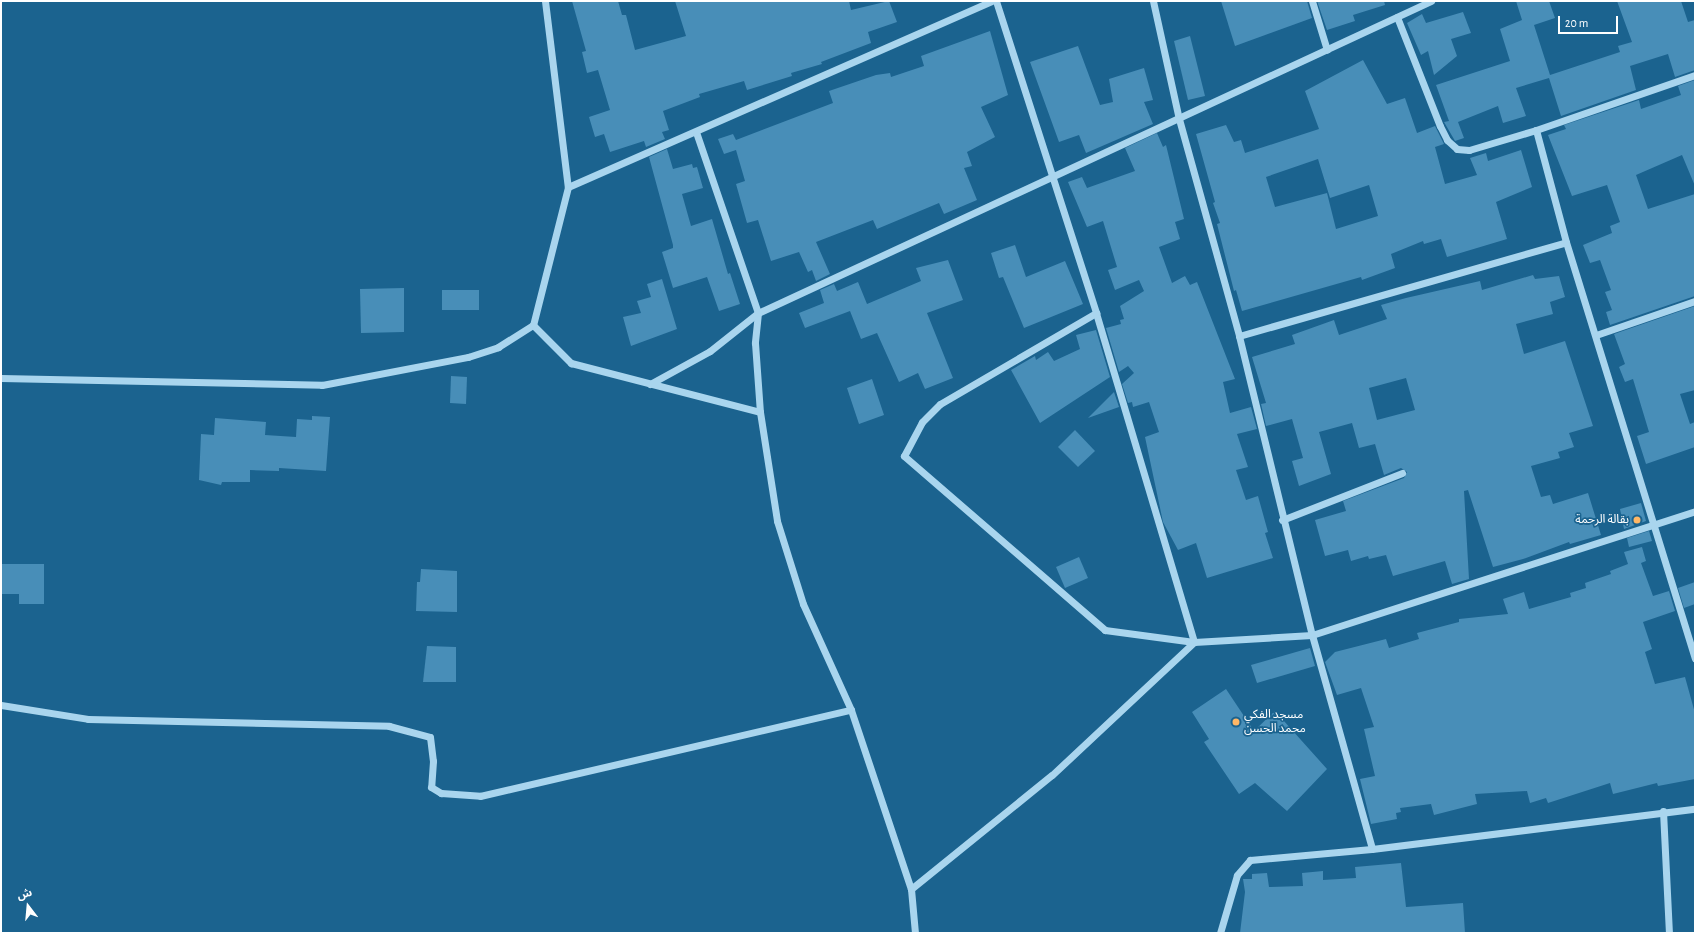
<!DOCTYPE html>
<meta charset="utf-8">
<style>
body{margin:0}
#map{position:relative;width:1696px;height:934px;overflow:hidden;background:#1b638f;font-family:"Alegreya Sans","Noto Sans Arabic",sans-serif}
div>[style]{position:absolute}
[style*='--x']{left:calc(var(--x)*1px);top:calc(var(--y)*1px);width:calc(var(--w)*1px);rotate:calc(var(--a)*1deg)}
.building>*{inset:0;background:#488eb8}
.minor>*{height:7px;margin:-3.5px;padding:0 3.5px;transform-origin:3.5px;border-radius:3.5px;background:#a9d5ee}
.dots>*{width:11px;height:11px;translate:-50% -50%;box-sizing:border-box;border:2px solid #1b638f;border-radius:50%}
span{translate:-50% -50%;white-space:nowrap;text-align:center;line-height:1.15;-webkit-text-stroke:3.5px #1b638f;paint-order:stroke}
.poi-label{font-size:12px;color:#fff}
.right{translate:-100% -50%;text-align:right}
.left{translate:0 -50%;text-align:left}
.frame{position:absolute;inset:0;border:2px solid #fff;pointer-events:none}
.north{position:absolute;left:8px;top:886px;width:40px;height:40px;-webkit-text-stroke:3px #1b638f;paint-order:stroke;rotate:344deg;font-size:11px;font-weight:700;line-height:16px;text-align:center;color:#fff}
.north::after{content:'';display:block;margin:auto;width:14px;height:18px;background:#fff;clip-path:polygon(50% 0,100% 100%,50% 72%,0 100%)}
.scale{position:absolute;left:1558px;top:16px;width:60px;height:18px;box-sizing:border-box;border:2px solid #fff;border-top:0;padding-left:5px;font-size:12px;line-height:14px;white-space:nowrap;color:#fff;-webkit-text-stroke:3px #1b638f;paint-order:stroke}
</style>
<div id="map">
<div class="building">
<div style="clip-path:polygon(572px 1px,618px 1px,622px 15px,626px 15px,635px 50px,686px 36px,675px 1px,849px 1px,851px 10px,889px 1px,897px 22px,868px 32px,871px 43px,821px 62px,822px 64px,791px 73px,792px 76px,747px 90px,744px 81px,699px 94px,700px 97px,663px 111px,669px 130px,662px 132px,665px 139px,646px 147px,644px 141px,610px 152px,604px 134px,595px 137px,589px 117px,610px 110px,598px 70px,587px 73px,582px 52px,586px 51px)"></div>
<div style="clip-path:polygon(1221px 1px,1307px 1px,1312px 18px,1235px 46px)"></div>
<div style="clip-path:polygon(1317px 1px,1384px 1px,1385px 5px,1353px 15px,1355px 21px,1327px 30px)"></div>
<div style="clip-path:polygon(1516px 1px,1549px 1px,1555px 18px,1534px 25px,1550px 75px,1620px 52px,1618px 46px,1632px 42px,1617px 1px,1681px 1px,1688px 22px,1695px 20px,1695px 70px,1675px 77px,1668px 54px,1630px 66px,1636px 90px,1561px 116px,1549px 78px,1516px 88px,1526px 116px,1503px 123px,1498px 106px,1458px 122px,1464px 138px,1455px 141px,1444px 122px,1449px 121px,1436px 85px,1510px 61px,1500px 29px,1522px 20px)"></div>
<div style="clip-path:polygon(1463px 12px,1471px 33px,1451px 39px,1457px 56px,1434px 75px,1428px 51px,1421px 55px,1407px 23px,1422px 14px,1426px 23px)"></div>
<div style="clip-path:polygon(990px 31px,1008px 95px,981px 107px,995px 137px,967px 152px,972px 166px,964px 168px,977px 200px,944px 214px,939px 203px,877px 229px,873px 220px,816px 242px,830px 274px,816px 281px,812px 270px,808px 272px,799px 252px,771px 261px,758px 220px,747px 223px,736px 184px,745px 181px,736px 150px,724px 154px,718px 139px,733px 134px,736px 140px,833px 103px,829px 91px,876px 75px,890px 73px,891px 77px,924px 66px,921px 56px)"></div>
<div style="clip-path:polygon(1190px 36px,1205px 96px,1188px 100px,1174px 41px)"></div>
<div style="clip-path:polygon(1078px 46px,1100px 105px,1113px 102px,1109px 79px,1144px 68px,1153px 100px,1144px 102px,1153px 124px,1086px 153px,1079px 135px,1059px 142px,1030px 62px)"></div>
<div style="clip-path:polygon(evenodd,1363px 60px,1387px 104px,1405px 98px,1417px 133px,1435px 126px,1444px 144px,1435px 147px,1445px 184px,1477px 175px,1470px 158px,1486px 153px,1488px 161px,1521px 150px,1532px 187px,1496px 202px,1507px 239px,1447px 257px,1441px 239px,1424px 244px,1423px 241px,1391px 254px,1395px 268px,1362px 280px,1361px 277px,1242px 311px,1236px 290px,1234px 291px,1217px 224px,1220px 223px,1213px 203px,1215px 202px,1196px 134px,1226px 125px,1234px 142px,1241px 140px,1245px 153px,1319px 129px,1305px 91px,1363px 60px,1318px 159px,1330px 198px,1369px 185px,1378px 216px,1336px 229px,1327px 193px,1275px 207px,1266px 177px,1318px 159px)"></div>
<div style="clip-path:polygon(1695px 80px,1695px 186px,1682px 155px,1636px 175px,1648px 209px,1695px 194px,1695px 296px,1610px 325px,1606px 312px,1612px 310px,1605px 292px,1611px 290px,1600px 260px,1590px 263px,1583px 245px,1612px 233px,1610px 226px,1620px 222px,1607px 185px,1572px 196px,1548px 135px,1566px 129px,1564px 125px,1639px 100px,1641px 109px,1681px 95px,1678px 86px)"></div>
<div style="clip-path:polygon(1157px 133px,1163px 147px,1166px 145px,1184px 219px,1175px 222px,1180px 239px,1159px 247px,1172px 283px,1185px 276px,1190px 285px,1197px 282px,1235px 379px,1223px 382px,1230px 413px,1251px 407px,1257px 429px,1237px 434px,1248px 467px,1236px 470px,1246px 500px,1258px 496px,1268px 532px,1265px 533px,1273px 558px,1207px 578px,1196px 543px,1178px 550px,1163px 522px,1145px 437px,1159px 432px,1149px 402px,1133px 407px,1132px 402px,1128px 403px,1122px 384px,1134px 373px,1128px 366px,1119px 372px,1106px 328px,1121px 324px,1120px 320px,1124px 319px,1120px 306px,1144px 291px,1139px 280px,1115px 290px,1108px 270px,1117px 267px,1103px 221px,1087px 227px,1068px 182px,1082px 177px,1087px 188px,1135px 171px,1125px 148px)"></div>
<div style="clip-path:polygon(667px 149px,673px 169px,692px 164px,693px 168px,697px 167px,703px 188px,682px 194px,691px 226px,712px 219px,728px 274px,730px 273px,740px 304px,719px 311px,707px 277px,673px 288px,662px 252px,673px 248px,673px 245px,649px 157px)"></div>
<div style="clip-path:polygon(1015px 245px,1026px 277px,1065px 261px,1083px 304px,1024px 328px,1003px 277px,999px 278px,991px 253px)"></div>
<div style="clip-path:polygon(948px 260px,963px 300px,927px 313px,953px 378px,925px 389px,918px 373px,899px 382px,877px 333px,861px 339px,850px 311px,805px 328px,799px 313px,824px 303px,820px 290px,834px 284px,837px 291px,858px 282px,867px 304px,921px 281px,916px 268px)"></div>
<div style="clip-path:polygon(evenodd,1533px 275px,1535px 279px,1559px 276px,1565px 297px,1550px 302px,1553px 314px,1516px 324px,1524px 354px,1565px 341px,1593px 426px,1569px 433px,1574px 447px,1558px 452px,1560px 458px,1531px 466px,1541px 497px,1550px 495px,1553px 504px,1588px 493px,1601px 535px,1570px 544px,1569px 542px,1523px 559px,1493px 567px,1468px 490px,1464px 491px,1469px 579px,1452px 584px,1445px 561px,1393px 576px,1386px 555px,1369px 559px,1368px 556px,1351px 561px,1348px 550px,1325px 556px,1315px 520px,1346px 511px,1343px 501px,1404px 478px,1407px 472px,1401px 468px,1384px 475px,1375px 444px,1359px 448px,1352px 423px,1319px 432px,1331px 474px,1299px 486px,1292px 461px,1303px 458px,1292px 419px,1266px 426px,1261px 404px,1266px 403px,1252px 357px,1295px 344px,1292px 335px,1334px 320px,1339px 335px,1387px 319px,1381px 305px,1406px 298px,1480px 281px,1482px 290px,1533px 275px,1406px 378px,1415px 410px,1377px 420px,1369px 388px,1406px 378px)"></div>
<div style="clip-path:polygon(662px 279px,677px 329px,631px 346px,623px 317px,641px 313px,637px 301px,651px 297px,647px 284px)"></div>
<div style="clip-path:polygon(404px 288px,404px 332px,361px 333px,360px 289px)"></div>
<div style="clip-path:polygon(442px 290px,479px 290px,479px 310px,442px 310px)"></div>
<div style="clip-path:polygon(1695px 306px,1695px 390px,1680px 394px,1690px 424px,1695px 422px,1695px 447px,1646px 464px,1637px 436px,1649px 432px,1633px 379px,1625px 382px,1619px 367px,1625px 364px,1614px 334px)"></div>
<div style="clip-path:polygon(1096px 330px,1110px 377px,1040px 423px,1011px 370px,1035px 356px,1036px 360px,1048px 352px,1054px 361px,1080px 349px,1076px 335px)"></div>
<div style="clip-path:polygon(451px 376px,467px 377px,466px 404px,450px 403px)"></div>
<div style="clip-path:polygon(872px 379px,884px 415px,859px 424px,847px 388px)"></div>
<div style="clip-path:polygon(1114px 392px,1119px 407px,1088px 418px)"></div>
<div style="clip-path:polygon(312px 416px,330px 417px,326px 471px,279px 468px,279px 471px,250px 470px,250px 482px,222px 482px,221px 485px,199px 480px,201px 434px,214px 435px,215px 418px,266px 422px,265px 435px,296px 437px,297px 419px,312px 420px)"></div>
<div style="clip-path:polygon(1075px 430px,1095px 451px,1078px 467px,1058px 447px)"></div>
<div style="clip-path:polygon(1641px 503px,1646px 521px,1624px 529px,1620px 509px)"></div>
<div style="clip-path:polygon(1649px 531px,1652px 541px,1629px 547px,1627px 538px)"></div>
<div style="clip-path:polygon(1642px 547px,1646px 561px,1641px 563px,1653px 596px,1669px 591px,1675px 611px,1643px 622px,1652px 649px,1645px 652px,1655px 684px,1685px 677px,1695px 713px,1695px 779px,1658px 786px,1657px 783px,1613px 794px,1610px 783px,1548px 803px,1546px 798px,1530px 803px,1527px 791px,1475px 794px,1477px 804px,1434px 815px,1431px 804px,1400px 808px,1401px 812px,1396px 813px,1397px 819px,1371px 824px,1360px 779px,1375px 776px,1364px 729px,1374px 727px,1361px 688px,1337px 695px,1325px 662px,1335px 652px,1386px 639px,1389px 648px,1419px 639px,1417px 633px,1459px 622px,1459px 619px,1508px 614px,1503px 599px,1524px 592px,1529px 609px,1571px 597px,1570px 593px,1586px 588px,1585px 583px,1611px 574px,1610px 571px,1628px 564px,1624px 552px)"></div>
<div style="clip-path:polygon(1079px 557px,1088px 578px,1065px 588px,1056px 567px)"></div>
<div style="clip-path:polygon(1px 564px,44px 564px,44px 604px,19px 604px,19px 594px,1px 594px)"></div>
<div style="clip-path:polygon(421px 569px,457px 571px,457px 612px,416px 611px,417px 582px,420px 582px)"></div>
<div style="clip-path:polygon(1695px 582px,1695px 604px,1684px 608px,1678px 588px)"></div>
<div style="clip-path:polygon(427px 646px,456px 647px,456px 682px,423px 682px)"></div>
<div style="clip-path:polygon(1310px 648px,1315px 666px,1257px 683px,1251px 665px)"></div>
<div style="clip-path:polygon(1226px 689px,1254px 731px,1275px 711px,1327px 769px,1287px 811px,1255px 783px,1239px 794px,1204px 742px,1209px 739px,1192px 712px)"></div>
<div style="clip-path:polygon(1401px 863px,1406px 907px,1463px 903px,1465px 933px,1240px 933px,1245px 892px,1243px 879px,1252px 879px,1252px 874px,1267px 873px,1269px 887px,1303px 886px,1302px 873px,1323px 871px,1323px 880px,1356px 878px,1355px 867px)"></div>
</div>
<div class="minor">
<div style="--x:545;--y:1;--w:187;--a:83"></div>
<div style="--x:568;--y:187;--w:142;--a:104.2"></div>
<div style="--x:533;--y:325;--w:54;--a:45"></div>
<div style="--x:571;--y:363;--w:195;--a:14.5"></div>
<div style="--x:760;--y:412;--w:110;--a:81.1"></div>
<div style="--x:777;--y:521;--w:87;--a:72.6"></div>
<div style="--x:803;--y:604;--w:116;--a:65.6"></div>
<div style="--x:851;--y:710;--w:189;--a:71.5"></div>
<div style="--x:996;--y:1;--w:328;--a:72.2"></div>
<div style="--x:1096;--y:313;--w:343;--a:73.4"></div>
<div style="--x:1194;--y:642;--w:90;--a:-172.3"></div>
<div style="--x:1105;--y:630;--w:266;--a:-139.1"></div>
<div style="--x:904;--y:456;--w:38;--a:-62"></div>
<div style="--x:922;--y:422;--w:25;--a:-45"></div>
<div style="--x:940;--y:404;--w:181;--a:-30.3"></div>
<div style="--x:1153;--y:1;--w:121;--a:77.6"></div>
<div style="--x:1179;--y:119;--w:225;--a:74.5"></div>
<div style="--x:1239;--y:336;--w:308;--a:76.3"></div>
<div style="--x:1312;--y:635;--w:222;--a:74.3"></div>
<div style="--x:1312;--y:1;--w:51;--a:73"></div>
<div style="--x:1397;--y:17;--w:117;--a:68.5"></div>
<div style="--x:1440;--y:126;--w:16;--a:63"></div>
<div style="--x:1447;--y:140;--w:13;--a:42"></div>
<div style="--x:1457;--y:149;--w:12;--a:5"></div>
<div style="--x:1469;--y:150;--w:70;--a:-16.6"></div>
<div style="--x:1536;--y:130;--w:168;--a:-19.1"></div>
<div style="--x:1536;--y:130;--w:116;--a:75"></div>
<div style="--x:1566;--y:242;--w:436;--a:72.8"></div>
<div style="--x:696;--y:132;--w:191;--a:71.1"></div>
<div style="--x:758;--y:313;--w:30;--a:96"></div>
<div style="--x:755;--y:343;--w:69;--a:85.9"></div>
<div style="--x:568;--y:187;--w:462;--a:-23.7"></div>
<div style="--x:1596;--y:335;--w:105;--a:-19"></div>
<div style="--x:1239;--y:336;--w:340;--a:-16"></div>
<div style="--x:1;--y:378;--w:321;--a:1.2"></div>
<div style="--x:322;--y:385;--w:149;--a:-10.9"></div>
<div style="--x:468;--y:357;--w:32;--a:-18"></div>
<div style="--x:498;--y:347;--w:41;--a:-32.2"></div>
<div style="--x:650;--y:384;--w:68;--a:-28.8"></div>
<div style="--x:710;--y:351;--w:61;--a:-38.4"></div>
<div style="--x:758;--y:313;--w:742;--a:-24.87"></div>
<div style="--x:1282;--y:520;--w:129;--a:-21.4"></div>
<div style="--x:1;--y:705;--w:88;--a:9.1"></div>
<div style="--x:88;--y:719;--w:301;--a:1.3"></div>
<div style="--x:389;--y:726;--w:42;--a:15"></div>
<div style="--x:430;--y:737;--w:24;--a:83"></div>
<div style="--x:433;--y:761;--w:26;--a:94"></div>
<div style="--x:431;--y:787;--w:12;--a:31"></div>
<div style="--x:441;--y:793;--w:39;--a:4"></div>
<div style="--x:480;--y:796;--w:381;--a:-13.1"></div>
<div style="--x:1663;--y:811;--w:122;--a:87.2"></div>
<div style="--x:915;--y:933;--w:44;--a:-95.2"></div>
<div style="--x:911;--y:889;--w:181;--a:-39"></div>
<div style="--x:1052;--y:775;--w:195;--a:-43.1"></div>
<div style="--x:1194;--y:642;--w:118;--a:-3.4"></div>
<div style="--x:1312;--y:635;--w:403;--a:-17.9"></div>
<div style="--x:1220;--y:933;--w:60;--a:-73.7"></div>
<div style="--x:1237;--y:875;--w:20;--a:-49"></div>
<div style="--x:1250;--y:860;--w:122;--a:-5.2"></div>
<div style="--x:1372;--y:849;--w:325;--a:-7.1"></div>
</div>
<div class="dots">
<div style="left:1637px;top:520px;background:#ffb766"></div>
<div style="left:1236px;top:722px;background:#ffb766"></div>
</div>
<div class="poi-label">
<span class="right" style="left:1629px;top:520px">بقالة الرحمة</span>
<span class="left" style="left:1244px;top:722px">مسجد الفكي<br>محمد الحسن</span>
</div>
<div class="frame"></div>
<div class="north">ش</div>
<div class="scale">20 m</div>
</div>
